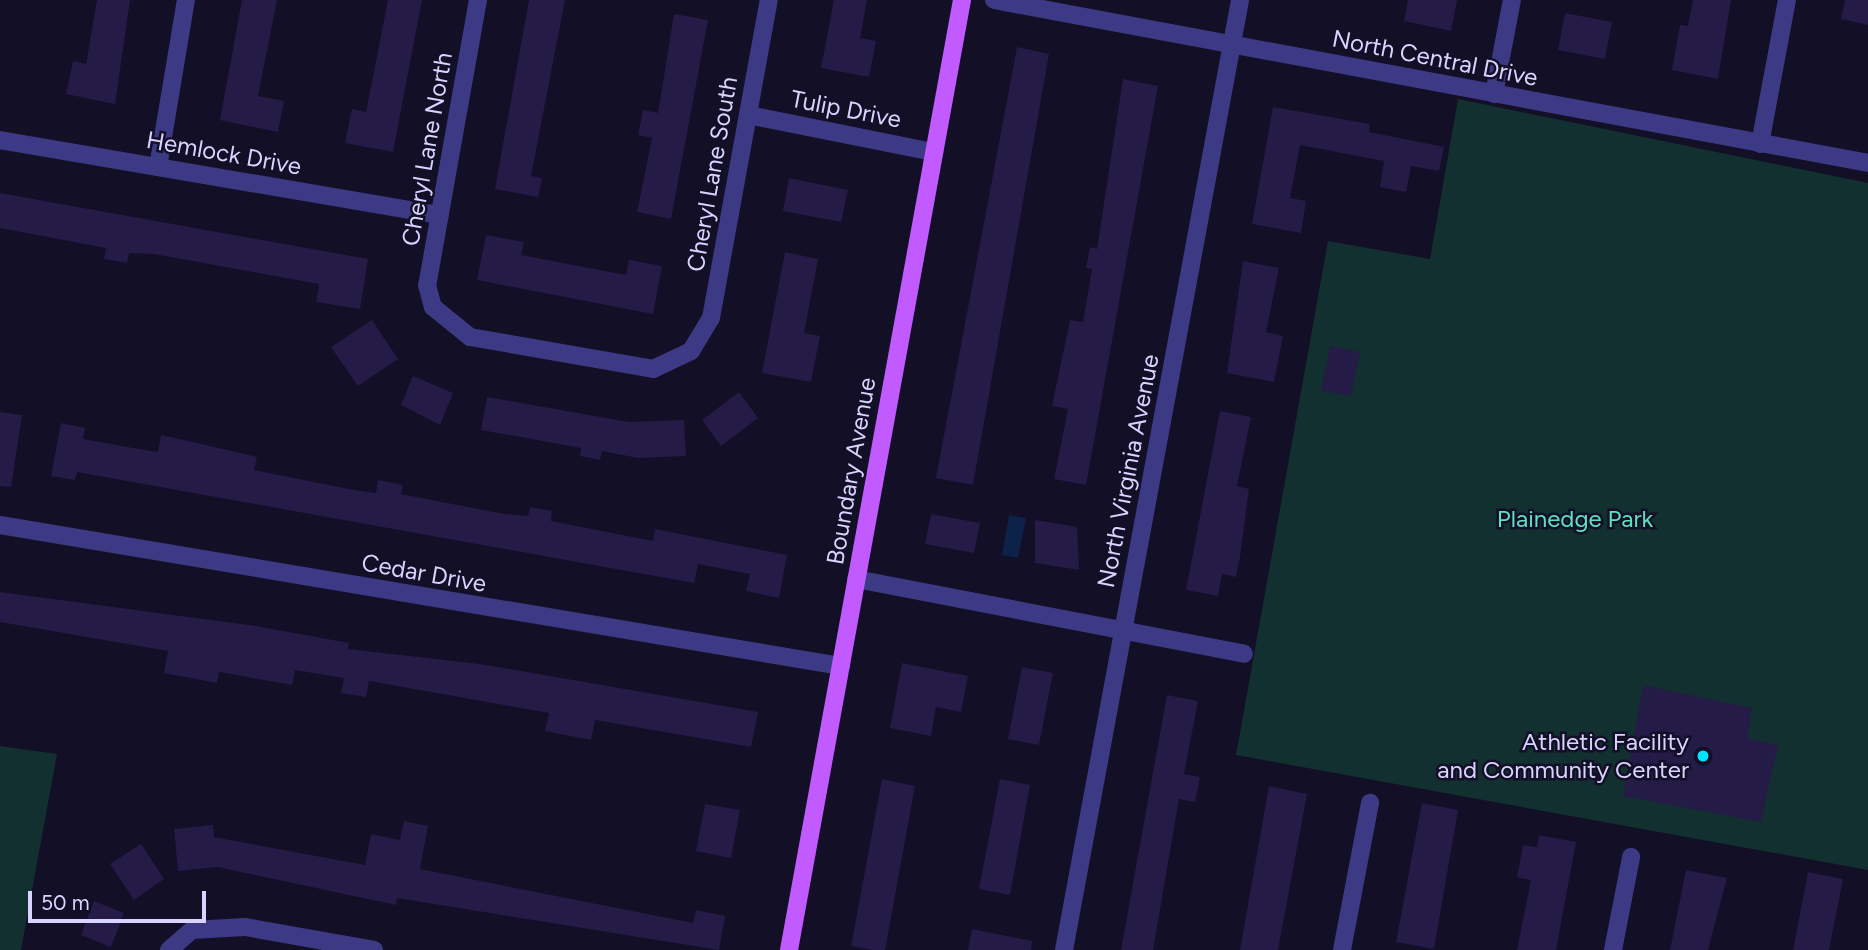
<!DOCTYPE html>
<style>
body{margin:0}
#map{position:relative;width:1868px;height:950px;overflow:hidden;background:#130f26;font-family:Figtree,sans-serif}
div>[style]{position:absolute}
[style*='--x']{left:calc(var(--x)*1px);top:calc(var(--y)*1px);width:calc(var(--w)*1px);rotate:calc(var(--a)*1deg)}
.green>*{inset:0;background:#12302f}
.water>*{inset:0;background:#0c2248}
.building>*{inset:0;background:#241b47}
.minor>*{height:18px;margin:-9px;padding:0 9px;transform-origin:9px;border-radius:9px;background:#3d3a85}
.major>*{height:18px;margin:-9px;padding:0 9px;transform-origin:9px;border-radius:9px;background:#c25bff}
.dots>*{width:19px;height:19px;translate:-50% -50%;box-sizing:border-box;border:4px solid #130f26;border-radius:50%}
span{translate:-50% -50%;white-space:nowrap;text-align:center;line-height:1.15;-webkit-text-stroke:5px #130f26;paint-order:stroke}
.street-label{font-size:24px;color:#d9d4ff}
.park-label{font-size:24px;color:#5fe0c0}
.poi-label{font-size:24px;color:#d9d4ff}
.right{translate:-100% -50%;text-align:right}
.scale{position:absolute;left:28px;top:891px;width:178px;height:32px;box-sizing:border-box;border:4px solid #d9d4ff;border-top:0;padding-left:9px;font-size:21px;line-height:24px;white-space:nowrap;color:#d9d4ff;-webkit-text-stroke:5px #130f26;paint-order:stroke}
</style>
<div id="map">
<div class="green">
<div style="clip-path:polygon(1458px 99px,1868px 183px,1868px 870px,1236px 755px,1328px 241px,1430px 259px)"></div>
<div style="clip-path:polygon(0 746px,57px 754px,21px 950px,0 950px)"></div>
</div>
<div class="water">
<div style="clip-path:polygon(1009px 515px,1026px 518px,1018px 558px,1002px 555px)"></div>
</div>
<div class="building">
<div style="clip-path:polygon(97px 0,130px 0,115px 104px,66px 94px,73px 61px,86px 64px)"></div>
<div style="clip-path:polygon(242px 0,277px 0,258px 96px,284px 101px,278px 132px,220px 120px)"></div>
<div style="clip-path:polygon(388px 0,422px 0,393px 152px,345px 143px,352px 109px,366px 112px)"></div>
<div style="clip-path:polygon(529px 0,565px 0,531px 176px,542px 178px,538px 197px,495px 189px)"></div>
<div style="clip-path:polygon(834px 0,867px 0,860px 38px,876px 41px,869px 77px,821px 68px)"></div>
<div style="clip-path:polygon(1408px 0,1457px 0,1451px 31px,1404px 21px)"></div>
<div style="clip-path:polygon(1693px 0,1731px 0,1718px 79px,1672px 70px,1680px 25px,1688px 26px)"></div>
<div style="clip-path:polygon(1845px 0,1868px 0,1868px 25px,1841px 19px)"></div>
<div style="clip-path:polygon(1565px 13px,1612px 22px,1605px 59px,1558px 50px)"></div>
<div style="clip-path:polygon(674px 14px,708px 20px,671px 219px,637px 212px,652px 138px,638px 135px,643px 110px,658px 113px)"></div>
<div style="clip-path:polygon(1017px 47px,1049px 54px,973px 485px,936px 478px)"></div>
<div style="clip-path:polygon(1123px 79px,1158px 86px,1086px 485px,1054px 479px,1068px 409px,1052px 406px,1070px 320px,1083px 322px,1092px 269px,1086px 268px,1090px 247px,1097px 249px)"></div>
<div style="clip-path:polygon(1273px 107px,1370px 124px,1369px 132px,1444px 147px,1439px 171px,1411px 166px,1406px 192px,1380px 187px,1384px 161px,1300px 145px,1290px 198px,1306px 201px,1301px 233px,1252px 224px)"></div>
<div style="clip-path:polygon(789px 178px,848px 190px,841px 222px,783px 211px)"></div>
<div style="clip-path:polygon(0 193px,368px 259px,360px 309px,316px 302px,319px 284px,154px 254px,129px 253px,127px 263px,104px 259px,106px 248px,0 228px)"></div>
<div style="clip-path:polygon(486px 235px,524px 242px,521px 255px,626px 275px,629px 260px,662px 266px,653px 314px,477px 280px)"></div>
<div style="clip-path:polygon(785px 252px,818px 259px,804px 333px,820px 336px,811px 382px,762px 373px)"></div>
<div style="clip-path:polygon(1243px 261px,1279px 268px,1266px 332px,1283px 336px,1274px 382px,1227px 373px)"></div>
<div style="clip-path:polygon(372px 320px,398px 359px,358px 386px,331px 347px)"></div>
<div style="clip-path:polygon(1330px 346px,1360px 352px,1351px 396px,1321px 391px)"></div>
<div style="clip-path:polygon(413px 376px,453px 393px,440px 425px,401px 405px)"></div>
<div style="clip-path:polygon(739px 392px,758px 418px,721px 446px,702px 420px)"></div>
<div style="clip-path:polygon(487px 397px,629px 422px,684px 420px,686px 456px,638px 458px,602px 451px,600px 460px,580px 456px,581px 448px,481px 430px)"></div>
<div style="clip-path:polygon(1220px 411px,1251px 417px,1237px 486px,1249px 489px,1240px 557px,1236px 577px,1222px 574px,1218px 596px,1186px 590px)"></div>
<div style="clip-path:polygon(0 412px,22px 415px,11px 487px,0 486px)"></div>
<div style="clip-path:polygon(61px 423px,85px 428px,83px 439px,133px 448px,158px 452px,161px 435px,184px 440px,257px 457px,254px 470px,354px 490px,376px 493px,378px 480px,403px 485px,401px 494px,504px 514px,528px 516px,530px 507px,552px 511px,551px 521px,653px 541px,655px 529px,787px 555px,779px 598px,746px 591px,750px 574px,698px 564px,694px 583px,77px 472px,75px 480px,51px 476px)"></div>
<div style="clip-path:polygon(931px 514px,980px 523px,974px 553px,925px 544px)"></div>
<div style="clip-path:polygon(1035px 520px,1077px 527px,1079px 570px,1035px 563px)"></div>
<div style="clip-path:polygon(0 592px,256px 626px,349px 643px,348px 649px,480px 664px,758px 712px,751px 747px,595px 720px,591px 740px,545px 731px,549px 713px,369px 681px,366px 697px,341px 693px,344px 678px,295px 670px,292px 685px,219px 672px,217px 683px,164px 673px,168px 651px,0 622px)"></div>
<div style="clip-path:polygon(902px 663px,968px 676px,961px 712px,936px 707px,931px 736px,890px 728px)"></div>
<div style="clip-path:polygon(1022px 667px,1053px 673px,1039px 745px,1008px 739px)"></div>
<div style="clip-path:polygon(1643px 685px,1752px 708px,1747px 738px,1778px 745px,1761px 822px,1623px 796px)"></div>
<div style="clip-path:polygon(1167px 695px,1198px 701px,1184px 774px,1200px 777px,1195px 802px,1179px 799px,1153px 950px,1121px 950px)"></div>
<div style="clip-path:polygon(882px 779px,915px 786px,885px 950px,872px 950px,851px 946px)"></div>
<div style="clip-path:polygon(1000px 779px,1030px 785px,1010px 895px,979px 889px)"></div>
<div style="clip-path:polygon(1269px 786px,1307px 794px,1278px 950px,1240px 950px)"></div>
<div style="clip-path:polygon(1422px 803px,1458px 810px,1434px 949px,1396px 942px)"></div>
<div style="clip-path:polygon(705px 804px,740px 810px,731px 858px,696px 851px)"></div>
<div style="clip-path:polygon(404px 821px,428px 826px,420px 869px,693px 923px,696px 910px,725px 916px,719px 950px,397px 898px,396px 905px,217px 867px,178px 871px,174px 829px,213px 825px,214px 837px,365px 865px,371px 834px,400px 840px)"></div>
<div style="clip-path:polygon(1539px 835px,1576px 842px,1556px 950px,1517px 950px,1531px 880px,1517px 877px,1523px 845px,1537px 847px)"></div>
<div style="clip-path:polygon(141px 844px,164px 879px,134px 900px,110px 864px)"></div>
<div style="clip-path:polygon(1686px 870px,1727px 878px,1708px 950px,1670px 950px)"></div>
<div style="clip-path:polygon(1808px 872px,1843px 879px,1829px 950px,1793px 950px)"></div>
<div style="clip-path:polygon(94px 901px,124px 913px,111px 947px,81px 935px)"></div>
<div style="clip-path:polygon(972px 929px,1032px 941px,1031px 950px,968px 950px)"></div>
</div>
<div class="minor">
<div style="--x:478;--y:0;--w:290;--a:100.1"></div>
<div style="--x:427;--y:285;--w:23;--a:75"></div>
<div style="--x:433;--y:307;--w:48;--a:39"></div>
<div style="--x:470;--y:337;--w:186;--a:9.9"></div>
<div style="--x:653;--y:369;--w:42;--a:-25.3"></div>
<div style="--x:691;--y:351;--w:39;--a:-59"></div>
<div style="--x:711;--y:318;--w:323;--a:-79.7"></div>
<div style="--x:994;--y:0;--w:889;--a:10.56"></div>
<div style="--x:1494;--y:94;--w:96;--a:-79.2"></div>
<div style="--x:748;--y:115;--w:190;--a:11.3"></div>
<div style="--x:0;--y:140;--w:446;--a:9.7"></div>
<div style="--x:1760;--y:144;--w:147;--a:-79.4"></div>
<div style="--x:158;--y:167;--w:169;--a:-80.5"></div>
<div style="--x:0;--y:525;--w:853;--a:9.52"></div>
<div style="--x:856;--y:579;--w:395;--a:10.9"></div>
<div style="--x:169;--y:950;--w:30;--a:-41"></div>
<div style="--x:192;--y:930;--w:53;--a:-3.2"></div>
<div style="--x:245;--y:927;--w:131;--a:10.1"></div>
<div style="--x:1064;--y:950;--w:966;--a:-79.5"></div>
<div style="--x:1342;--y:950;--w:150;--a:-79.2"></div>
<div style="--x:1613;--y:950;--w:95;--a:-79"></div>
</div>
<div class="major">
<div style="--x:789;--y:950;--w:966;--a:-79.68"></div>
</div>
<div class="dots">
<div style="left:1703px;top:756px;background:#00e5ff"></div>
</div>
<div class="street-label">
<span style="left:1435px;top:58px;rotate:11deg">North Central Drive</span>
<span style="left:846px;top:109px;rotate:11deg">Tulip Drive</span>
<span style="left:427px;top:149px;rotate:-80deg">Cheryl Lane North</span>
<span style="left:224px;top:153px;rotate:10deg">Hemlock Drive</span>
<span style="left:712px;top:174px;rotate:-80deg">Cheryl Lane South</span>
<span style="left:851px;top:471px;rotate:-80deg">Boundary Avenue</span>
<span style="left:1128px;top:471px;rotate:-79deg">North Virginia Avenue</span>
<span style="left:424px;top:573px;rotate:10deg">Cedar Drive</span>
</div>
<div class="park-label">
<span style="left:1575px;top:519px">Plainedge Park</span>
</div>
<div class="poi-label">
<span class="right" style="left:1689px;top:756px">Athletic Facility<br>and Community Center</span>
</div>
<div class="scale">50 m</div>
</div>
